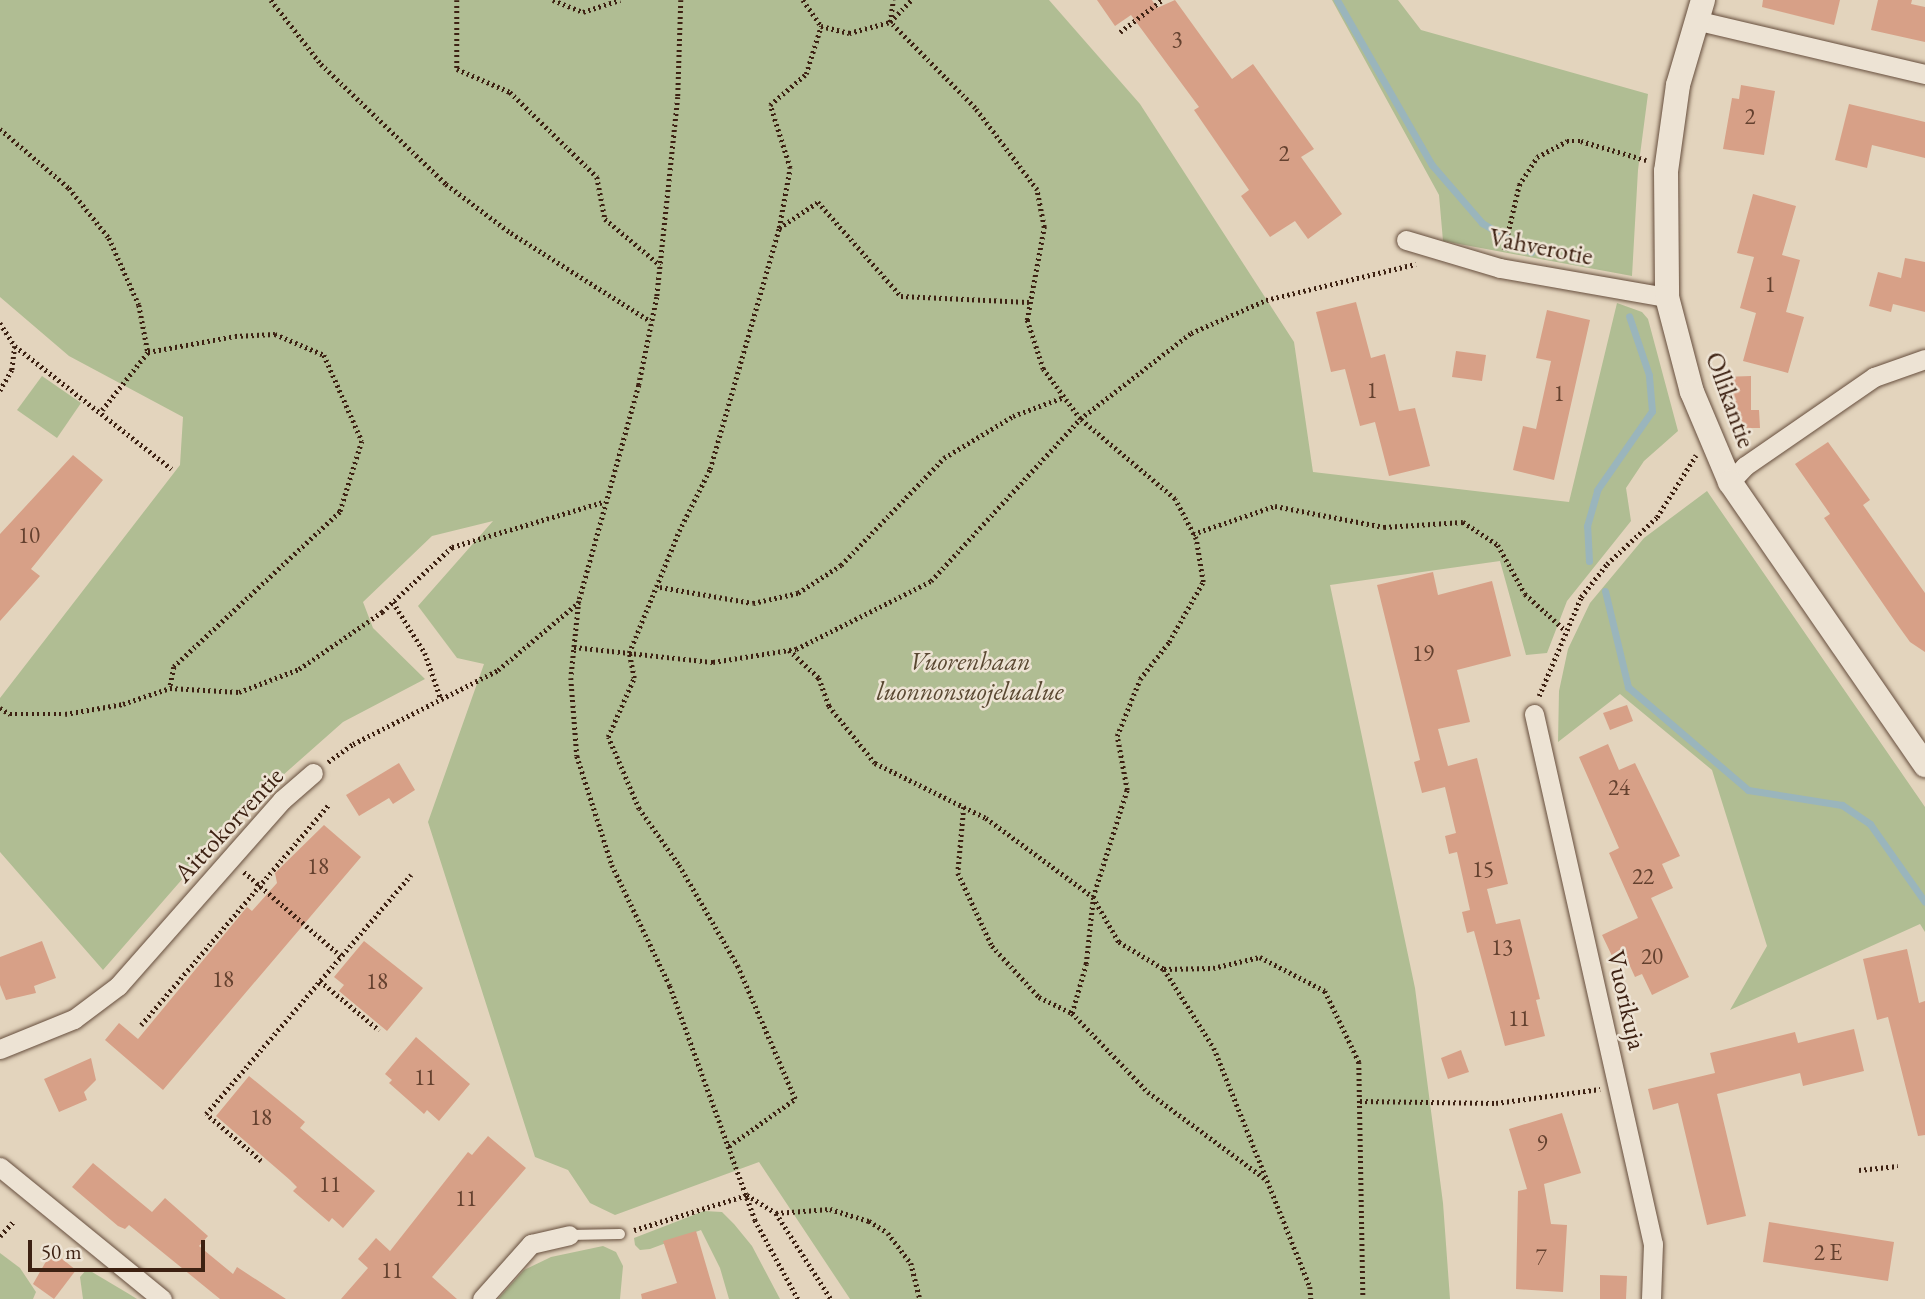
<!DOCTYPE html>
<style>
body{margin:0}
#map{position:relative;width:1925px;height:1299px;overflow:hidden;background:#e3d4bd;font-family:"EB Garamond",serif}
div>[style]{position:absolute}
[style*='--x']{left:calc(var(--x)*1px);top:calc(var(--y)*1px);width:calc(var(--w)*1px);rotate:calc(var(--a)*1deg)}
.green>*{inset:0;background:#b0bd93}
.stream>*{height:7px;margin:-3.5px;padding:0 3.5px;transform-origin:3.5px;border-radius:3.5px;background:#9ab5bc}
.building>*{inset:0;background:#d7a087}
.path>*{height:4.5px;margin-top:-2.25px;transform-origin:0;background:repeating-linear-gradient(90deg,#3d2112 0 2px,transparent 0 5.5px)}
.roads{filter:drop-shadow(0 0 2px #664e3d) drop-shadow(0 0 2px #664e3d)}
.service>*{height:10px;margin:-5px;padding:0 5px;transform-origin:5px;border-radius:5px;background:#ede3d4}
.minor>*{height:19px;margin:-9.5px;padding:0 9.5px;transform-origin:9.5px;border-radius:9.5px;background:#ede3d4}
.tertiary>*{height:24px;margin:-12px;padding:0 12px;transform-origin:12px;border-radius:12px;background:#ede3d4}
span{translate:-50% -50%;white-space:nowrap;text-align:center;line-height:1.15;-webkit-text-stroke:5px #ede3d4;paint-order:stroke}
.number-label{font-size:23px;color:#64412f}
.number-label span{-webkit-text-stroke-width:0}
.street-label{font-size:26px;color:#3d2112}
.park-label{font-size:26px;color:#5a4832;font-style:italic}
.scale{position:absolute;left:28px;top:1240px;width:177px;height:32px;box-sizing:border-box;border:4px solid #3d2112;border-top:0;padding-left:9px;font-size:21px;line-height:24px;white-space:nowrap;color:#3d2112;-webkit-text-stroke:5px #ede3d4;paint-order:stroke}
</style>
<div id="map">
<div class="green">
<div style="clip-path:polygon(0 0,1049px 0,1140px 104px,1294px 342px,1313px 472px,1569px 502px,1617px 303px,1642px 312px,1648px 319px,1678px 431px,1644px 461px,1626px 488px,1631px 521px,1567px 601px,1547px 653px,1526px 655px,1500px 561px,1330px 585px,1415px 988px,1443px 1203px,1450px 1299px,850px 1299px,759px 1162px,615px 1215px,590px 1203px,568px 1170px,535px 1157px,428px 822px,484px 664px,457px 658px,418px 606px,493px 521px,432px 536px,363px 602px,373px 628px,425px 679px,343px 722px,239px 814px,103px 970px,0 852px,0 698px,180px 465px,183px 417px,69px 356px,0 297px)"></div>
<div style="clip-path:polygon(1332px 0,1398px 0,1421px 30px,1648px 94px,1638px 170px,1632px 276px,1443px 241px,1439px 195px)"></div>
<div style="clip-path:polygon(42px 376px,81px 403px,57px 438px,17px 410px)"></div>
<div style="clip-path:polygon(1707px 491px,1925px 807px,1925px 932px,1920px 924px,1730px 1010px,1767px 946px,1712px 770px,1620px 694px,1558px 742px,1559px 691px,1568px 649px,1590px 603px,1644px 538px)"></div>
<div style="clip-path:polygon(704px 1211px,722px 1212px,734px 1224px,752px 1246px,780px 1299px,729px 1299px,720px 1268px,701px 1230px,650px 1249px,640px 1250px,635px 1245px,634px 1238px)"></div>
<div style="clip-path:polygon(603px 1246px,616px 1252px,623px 1266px,620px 1299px,498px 1299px,524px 1270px,551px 1257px)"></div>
<div style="clip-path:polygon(0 1253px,20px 1268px,36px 1292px,33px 1299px,0 1299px)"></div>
<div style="clip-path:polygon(87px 1269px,129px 1294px,137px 1299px,83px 1299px,80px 1277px)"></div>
</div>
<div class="stream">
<div style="--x:1337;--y:0;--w:190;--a:60.1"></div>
<div style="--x:1432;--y:165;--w:77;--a:49.2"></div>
<div style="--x:1482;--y:223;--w:57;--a:30.6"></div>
<div style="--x:1589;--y:561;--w:35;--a:-93"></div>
<div style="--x:1587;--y:526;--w:37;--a:-74"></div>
<div style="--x:1597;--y:490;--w:96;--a:-55.2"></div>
<div style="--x:1652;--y:411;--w:36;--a:-95"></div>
<div style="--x:1649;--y:375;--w:62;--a:-108.7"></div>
<div style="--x:1605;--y:591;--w:99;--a:76.5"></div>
<div style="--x:1628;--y:687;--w:158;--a:40.6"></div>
<div style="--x:1748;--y:790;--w:95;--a:9.1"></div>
<div style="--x:1842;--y:805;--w:34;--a:34"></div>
<div style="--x:1870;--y:824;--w:95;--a:54.8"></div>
</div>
<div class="building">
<div style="clip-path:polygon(1097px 0,1152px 0,1157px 8px,1175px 0,1232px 79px,1253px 64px,1314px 149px,1301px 157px,1342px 214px,1308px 239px,1295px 221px,1270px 237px,1241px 196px,1249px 190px,1194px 110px,1199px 107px,1131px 15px,1115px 26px)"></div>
<div style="clip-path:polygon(1763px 0,1840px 0,1834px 25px,1762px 7px)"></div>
<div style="clip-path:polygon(1878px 0,1912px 0,1911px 4px,1925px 7px,1925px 42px,1871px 30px)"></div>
<div style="clip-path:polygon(1741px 85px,1775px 91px,1764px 155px,1723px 149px,1732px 98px,1739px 99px)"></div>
<div style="clip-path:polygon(1849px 104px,1925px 122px,1925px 158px,1872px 145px,1867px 168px,1835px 160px)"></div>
<div style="clip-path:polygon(1753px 194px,1796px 206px,1782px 255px,1800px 260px,1786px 312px,1804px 317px,1788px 373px,1743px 361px,1756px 313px,1740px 308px,1754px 257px,1737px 253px)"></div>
<div style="clip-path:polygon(1905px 258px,1925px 262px,1925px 312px,1893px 304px,1891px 312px,1869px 306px,1878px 272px,1901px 278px)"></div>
<div style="clip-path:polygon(1356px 302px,1371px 358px,1385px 354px,1399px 411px,1415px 408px,1430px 466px,1389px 476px,1375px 422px,1360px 426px,1345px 369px,1331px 372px,1316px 312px)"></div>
<div style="clip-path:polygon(1547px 310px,1590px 320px,1554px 480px,1513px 470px,1523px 426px,1536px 429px,1551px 361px,1536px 358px)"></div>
<div style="clip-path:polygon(1456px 351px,1486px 355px,1482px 381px,1452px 377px)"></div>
<div style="clip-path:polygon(1751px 376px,1751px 410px,1759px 410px,1760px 428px,1739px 428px,1739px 412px,1730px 412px,1730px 394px,1724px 394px,1723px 377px)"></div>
<div style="clip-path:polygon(1828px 442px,1870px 500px,1863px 505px,1925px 593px,1925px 652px,1910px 642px,1897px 624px,1824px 518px,1830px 514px,1795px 464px)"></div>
<div style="clip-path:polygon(73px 455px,103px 480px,31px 569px,40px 576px,0 621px,0 534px)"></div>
<div style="clip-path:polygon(1433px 572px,1438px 595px,1492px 581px,1511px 656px,1457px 670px,1470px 722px,1438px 729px,1448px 766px,1477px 758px,1508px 884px,1487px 889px,1496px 924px,1520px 919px,1540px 999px,1536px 1000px,1545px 1036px,1505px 1046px,1474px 931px,1467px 933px,1462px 912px,1470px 910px,1457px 852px,1449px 854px,1445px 836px,1456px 833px,1445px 787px,1422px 793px,1414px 762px,1420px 760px,1377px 585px)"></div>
<div style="clip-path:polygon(1627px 705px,1633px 721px,1610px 730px,1603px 713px)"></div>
<div style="clip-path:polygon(1608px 744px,1619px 770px,1635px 763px,1680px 856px,1662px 864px,1673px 888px,1651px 898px,1689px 977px,1652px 995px,1642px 974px,1635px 977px,1624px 953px,1613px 958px,1602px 935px,1638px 918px,1609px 853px,1619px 848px,1579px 757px)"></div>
<div style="clip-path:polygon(399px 763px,415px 790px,393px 804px,389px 798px,359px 816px,346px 795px)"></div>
<div style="clip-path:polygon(324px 825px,361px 857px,163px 1090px,105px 1040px,119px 1023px,138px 1039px,247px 907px,252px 911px,277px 883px,275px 873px)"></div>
<div style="clip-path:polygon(42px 941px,56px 978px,34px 986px,36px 993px,6px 1000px,0 985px,0 957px)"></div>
<div style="clip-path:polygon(364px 941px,423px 988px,387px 1031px,339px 991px,344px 985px,334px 977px)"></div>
<div style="clip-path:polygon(1907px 949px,1919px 1003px,1925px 1001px,1925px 1135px,1918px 1136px,1888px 1017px,1877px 1020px,1863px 959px)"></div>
<div style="clip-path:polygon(1854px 1029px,1864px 1071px,1803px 1086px,1800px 1073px,1717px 1094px,1746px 1216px,1707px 1225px,1678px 1103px,1653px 1110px,1648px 1089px,1715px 1073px,1710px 1053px,1795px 1032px,1798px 1043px)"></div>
<div style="clip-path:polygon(416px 1037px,470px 1084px,439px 1121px,427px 1110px,424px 1114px,389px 1083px,392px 1080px,385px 1074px)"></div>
<div style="clip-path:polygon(1461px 1050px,1469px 1072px,1448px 1079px,1441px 1058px)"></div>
<div style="clip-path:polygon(91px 1058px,96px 1080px,84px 1092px,87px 1100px,59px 1112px,44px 1079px)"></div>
<div style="clip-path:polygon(249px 1076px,305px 1122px,300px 1128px,375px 1191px,343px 1228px,332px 1218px,329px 1222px,293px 1191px,297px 1187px,290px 1180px,216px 1116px)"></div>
<div style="clip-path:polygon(1562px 1113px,1581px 1173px,1544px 1184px,1551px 1224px,1567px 1225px,1563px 1292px,1516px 1289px,1518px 1191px,1527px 1189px,1509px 1129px)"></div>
<div style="clip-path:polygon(488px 1136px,526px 1168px,432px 1277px,457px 1299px,341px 1299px,368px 1268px,358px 1259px,376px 1238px,390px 1251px,468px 1152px,472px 1155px)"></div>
<div style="clip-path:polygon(93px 1163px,152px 1212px,165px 1198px,208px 1236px,199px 1246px,233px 1274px,237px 1267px,286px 1299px,220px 1299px,129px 1225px,125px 1229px,118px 1226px,72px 1187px)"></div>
<div style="clip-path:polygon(1769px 1222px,1894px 1242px,1888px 1281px,1763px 1262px)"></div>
<div style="clip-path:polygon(696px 1231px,716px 1299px,642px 1299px,641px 1294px,677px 1283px,663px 1241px)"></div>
<div style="clip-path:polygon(52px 1251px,76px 1270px,54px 1299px,33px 1284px)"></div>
<div style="clip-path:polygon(1600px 1275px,1627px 1276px,1626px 1299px,1600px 1299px)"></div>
</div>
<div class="path">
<div style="--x:271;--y:0;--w:81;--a:52"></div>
<div style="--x:321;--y:64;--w:173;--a:43.8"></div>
<div style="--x:446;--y:184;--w:81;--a:37"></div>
<div style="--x:511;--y:233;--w:165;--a:32.3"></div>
<div style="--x:457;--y:0;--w:69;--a:90"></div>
<div style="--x:457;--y:69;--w:58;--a:23.5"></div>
<div style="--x:510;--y:92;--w:122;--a:44.3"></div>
<div style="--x:597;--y:177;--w:43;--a:79.2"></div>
<div style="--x:605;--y:219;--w:72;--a:39.9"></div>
<div style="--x:553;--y:0;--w:32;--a:22"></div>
<div style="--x:583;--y:12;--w:39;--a:-18"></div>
<div style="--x:681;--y:0;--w:97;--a:91.8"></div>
<div style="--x:678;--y:97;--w:201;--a:96"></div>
<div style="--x:657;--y:297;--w:90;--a:101.6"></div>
<div style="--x:639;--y:385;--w:224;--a:105.5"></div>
<div style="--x:579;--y:601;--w:77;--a:95.9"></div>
<div style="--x:571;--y:678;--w:78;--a:85.6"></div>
<div style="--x:577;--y:756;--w:114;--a:72.2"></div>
<div style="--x:612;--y:865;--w:134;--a:64.4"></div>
<div style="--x:670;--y:986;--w:249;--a:70"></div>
<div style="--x:755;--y:1220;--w:90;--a:61.4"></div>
<div style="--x:803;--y:0;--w:32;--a:55"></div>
<div style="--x:821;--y:26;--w:29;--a:14"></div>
<div style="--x:849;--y:33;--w:42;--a:-15"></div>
<div style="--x:890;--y:22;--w:30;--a:-46"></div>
<div style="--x:1120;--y:32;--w:53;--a:-37.3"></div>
<div style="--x:0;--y:129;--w:91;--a:40.5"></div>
<div style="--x:69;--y:188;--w:64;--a:51.3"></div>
<div style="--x:109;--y:238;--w:73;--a:65.9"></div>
<div style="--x:139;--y:305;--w:48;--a:79.2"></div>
<div style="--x:779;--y:228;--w:61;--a:-79.6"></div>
<div style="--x:790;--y:168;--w:66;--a:-107.6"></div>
<div style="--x:770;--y:105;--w:48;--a:-40.7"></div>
<div style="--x:806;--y:74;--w:50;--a:-72.6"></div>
<div style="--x:1504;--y:250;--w:67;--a:-77"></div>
<div style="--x:1519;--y:185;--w:33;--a:-57"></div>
<div style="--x:1537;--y:157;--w:34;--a:-28"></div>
<div style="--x:1567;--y:141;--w:14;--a:0"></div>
<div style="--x:1581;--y:141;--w:68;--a:16.3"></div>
<div style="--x:0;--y:323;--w:27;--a:57"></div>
<div style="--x:15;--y:346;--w:24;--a:97"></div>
<div style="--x:12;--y:370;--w:24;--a:120"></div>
<div style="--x:15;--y:346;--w:199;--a:38.1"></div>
<div style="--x:102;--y:410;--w:74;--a:-51.6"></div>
<div style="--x:148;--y:352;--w:88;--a:-10.4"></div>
<div style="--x:235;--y:336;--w:40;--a:-2.9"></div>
<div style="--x:275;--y:334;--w:53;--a:23.2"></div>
<div style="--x:324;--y:355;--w:94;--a:66.2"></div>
<div style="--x:362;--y:441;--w:74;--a:107.2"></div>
<div style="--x:340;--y:512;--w:227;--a:137"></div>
<div style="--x:174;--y:667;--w:21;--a:101"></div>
<div style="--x:1193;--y:534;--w:87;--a:-18.9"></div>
<div style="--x:1275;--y:506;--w:111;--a:10.9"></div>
<div style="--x:1384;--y:527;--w:79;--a:-3.6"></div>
<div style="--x:1463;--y:522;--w:42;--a:33.3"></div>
<div style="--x:1498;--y:545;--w:56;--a:61.1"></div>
<div style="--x:1525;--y:594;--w:54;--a:42"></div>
<div style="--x:660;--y:587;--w:94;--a:9.8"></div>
<div style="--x:753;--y:603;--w:46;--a:-12.5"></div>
<div style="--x:798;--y:593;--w:51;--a:-33.1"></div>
<div style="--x:841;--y:565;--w:149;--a:-46.1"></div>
<div style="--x:944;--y:458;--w:81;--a:-31.3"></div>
<div style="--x:1013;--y:416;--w:54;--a:-20.4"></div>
<div style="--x:393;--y:602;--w:60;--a:57.9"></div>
<div style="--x:425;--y:653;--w:49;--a:70.8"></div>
<div style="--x:574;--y:647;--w:140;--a:6.2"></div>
<div style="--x:713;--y:662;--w:84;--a:-8.9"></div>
<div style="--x:796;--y:649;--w:151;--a:-26.7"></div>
<div style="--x:931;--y:581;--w:220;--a:-47.4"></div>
<div style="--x:1080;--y:419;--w:140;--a:-37.8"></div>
<div style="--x:1191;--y:333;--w:82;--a:-23.7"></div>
<div style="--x:1266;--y:300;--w:154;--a:-13.5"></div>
<div style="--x:789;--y:650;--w:41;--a:43"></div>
<div style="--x:819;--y:678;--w:30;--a:70"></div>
<div style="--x:829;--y:706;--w:73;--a:51.1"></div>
<div style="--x:875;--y:763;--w:124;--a:26.4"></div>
<div style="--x:986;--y:818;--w:133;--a:36.4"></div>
<div style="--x:1093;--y:897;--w:112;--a:-72.4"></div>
<div style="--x:1127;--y:790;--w:55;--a:-100.5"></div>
<div style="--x:1117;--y:736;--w:61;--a:-68"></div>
<div style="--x:1140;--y:679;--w:47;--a:-51.9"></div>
<div style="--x:1169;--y:642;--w:69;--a:-60.5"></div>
<div style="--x:1203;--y:582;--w:44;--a:-99.2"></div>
<div style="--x:1196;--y:539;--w:45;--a:-117.7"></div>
<div style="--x:1175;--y:499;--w:124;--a:-139.9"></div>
<div style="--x:1080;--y:419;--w:62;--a:-126.5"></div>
<div style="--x:1043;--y:369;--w:52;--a:-108.1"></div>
<div style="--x:1027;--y:320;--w:95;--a:-79.6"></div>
<div style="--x:1044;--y:227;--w:38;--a:-101"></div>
<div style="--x:1037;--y:190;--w:103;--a:-127.1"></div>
<div style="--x:975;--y:108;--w:121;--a:-134.7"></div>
<div style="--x:890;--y:22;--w:22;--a:-82"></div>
<div style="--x:1539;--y:696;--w:108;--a:-67"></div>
<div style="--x:1581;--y:597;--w:42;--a:-51.8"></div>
<div style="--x:1607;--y:564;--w:69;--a:-43.2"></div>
<div style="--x:1657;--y:517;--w:73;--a:-57.8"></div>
<div style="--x:0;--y:708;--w:12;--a:31"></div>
<div style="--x:10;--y:714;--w:55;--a:0"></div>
<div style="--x:65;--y:714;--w:59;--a:-9.8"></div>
<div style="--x:123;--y:704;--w:50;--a:-18.8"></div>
<div style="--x:170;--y:688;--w:69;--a:3.3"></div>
<div style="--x:239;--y:692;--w:64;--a:-21"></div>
<div style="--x:299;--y:669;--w:101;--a:-34.5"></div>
<div style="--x:382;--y:612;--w:96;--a:-42.9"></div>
<div style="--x:452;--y:547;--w:158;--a:-16.6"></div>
<div style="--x:328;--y:762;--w:31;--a:-36"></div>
<div style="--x:353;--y:744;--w:163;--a:-27"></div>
<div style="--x:498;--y:670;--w:106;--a:-40"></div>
<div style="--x:964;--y:807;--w:66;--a:95.2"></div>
<div style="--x:958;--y:873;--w:81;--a:65"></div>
<div style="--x:992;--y:946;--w:69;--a:47.3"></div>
<div style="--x:1039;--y:997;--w:37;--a:26"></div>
<div style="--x:1072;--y:1013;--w:110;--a:46.1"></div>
<div style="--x:1148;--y:1092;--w:148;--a:36.5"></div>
<div style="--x:244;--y:872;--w:128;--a:40.9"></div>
<div style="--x:1093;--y:897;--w:52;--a:60"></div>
<div style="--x:1119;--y:942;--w:52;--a:31"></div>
<div style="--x:1164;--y:969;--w:93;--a:57.7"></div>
<div style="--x:1214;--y:1048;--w:258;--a:68.1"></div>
<div style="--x:1310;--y:1287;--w:12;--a:85"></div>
<div style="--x:1164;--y:969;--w:49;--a:-1.2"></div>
<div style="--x:1213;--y:968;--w:48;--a:-13.2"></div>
<div style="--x:1260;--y:957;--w:73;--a:27.6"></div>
<div style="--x:1325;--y:991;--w:79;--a:64.4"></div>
<div style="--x:1359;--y:1062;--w:237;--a:89"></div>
<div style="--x:320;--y:981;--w:77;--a:39.7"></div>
<div style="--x:1072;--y:1013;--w:51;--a:-74.1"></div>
<div style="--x:1086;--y:964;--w:66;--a:-83.9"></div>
<div style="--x:141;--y:1025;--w:290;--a:-49.6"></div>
<div style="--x:1360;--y:1101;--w:136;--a:0.8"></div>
<div style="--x:1496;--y:1103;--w:105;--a:-7.7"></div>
<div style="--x:729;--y:1146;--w:81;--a:-35.5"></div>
<div style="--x:795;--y:1099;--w:144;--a:-113.4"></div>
<div style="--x:738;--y:967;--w:119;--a:-120.2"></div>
<div style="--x:678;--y:864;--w:67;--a:-125.3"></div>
<div style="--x:639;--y:809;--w:78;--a:-113.3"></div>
<div style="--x:608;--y:737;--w:64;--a:-66.2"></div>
<div style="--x:634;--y:678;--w:25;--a:-101"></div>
<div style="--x:629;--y:653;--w:132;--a:-67.7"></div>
<div style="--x:679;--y:531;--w:69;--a:-63.4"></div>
<div style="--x:710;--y:469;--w:251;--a:-74"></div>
<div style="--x:779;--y:228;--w:47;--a:-33.7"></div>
<div style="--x:818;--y:202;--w:125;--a:48.6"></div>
<div style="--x:901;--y:296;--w:128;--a:2.7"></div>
<div style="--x:261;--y:1161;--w:72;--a:-139.5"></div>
<div style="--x:206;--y:1114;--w:315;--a:-49.4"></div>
<div style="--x:1859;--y:1170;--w:39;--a:-6"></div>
<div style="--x:776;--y:1213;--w:54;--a:-4.2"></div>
<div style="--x:830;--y:1209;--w:41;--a:17.1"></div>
<div style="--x:869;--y:1221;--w:22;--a:32"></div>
<div style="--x:888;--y:1233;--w:38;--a:53"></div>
<div style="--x:911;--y:1263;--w:37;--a:76"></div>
<div style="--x:634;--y:1230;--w:118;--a:-17.2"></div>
<div style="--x:747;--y:1195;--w:34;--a:32"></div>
<div style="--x:776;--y:1213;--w:102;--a:57.4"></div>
<div style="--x:0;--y:1236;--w:19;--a:-47"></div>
</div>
<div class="roads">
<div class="service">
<div style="--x:569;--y:1235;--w:51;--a:-1.1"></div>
</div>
<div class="minor">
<div style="--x:1695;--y:20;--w:236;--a:13.2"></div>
<div style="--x:1406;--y:240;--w:98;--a:16.6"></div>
<div style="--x:1500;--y:268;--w:169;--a:9.9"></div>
<div style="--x:1730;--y:482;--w:22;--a:-47"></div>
<div style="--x:1745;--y:466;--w:157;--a:-34.6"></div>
<div style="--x:1874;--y:377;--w:54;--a:-19.4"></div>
<div style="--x:1534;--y:714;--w:543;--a:77.35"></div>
<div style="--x:1653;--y:1244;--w:55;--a:92.1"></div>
<div style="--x:0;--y:1049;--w:80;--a:-22.1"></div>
<div style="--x:74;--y:1019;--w:55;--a:-36.9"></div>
<div style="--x:118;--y:986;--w:248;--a:-48.6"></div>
<div style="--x:282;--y:800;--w:41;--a:-41.1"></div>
<div style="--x:0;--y:1167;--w:209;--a:39.2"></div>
<div style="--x:482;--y:1299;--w:74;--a:-48.3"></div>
<div style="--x:531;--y:1244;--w:39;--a:-13"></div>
</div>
<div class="tertiary">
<div style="--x:1703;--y:0;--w:89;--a:106.4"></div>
<div style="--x:1678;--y:85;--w:87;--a:97.9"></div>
<div style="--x:1666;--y:171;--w:126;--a:89.5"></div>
<div style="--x:1667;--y:297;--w:98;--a:75.3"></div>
<div style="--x:1692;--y:392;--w:98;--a:67.1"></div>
<div style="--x:1730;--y:482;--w:344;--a:55.4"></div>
</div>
</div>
<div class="number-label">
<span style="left:1177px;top:39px">3</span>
<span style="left:1750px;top:116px">2</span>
<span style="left:1284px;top:153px">2</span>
<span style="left:1770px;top:284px">1</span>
<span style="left:1372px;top:390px">1</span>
<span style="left:1559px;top:393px">1</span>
<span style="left:29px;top:535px">10</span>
<span style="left:1423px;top:653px">19</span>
<span style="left:1619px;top:787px">24</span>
<span style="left:318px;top:866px">18</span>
<span style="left:1483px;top:869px">15</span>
<span style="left:1643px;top:876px">22</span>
<span style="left:1502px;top:947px">13</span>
<span style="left:1652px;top:956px">20</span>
<span style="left:223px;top:979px">18</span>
<span style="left:377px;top:981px">18</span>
<span style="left:1519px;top:1018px">11</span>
<span style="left:425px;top:1077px">11</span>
<span style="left:261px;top:1117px">18</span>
<span style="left:1542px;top:1143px">9</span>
<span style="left:330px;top:1184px">11</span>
<span style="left:466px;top:1198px">11</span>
<span style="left:1828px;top:1252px">2 E</span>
<span style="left:1541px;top:1257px">7</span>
<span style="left:392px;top:1270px">11</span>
</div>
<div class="street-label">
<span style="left:1541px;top:247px;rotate:11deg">Vahverotie</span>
<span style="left:1730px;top:400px;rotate:70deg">Ollikantie</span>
<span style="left:229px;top:825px;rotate:-47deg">Aittokorventie</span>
<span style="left:1626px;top:1000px;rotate:77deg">Vuorikuja</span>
</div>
<div class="park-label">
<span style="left:970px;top:677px">Vuorenhaan<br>luonnonsuojelualue</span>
</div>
<div class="scale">50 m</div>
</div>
